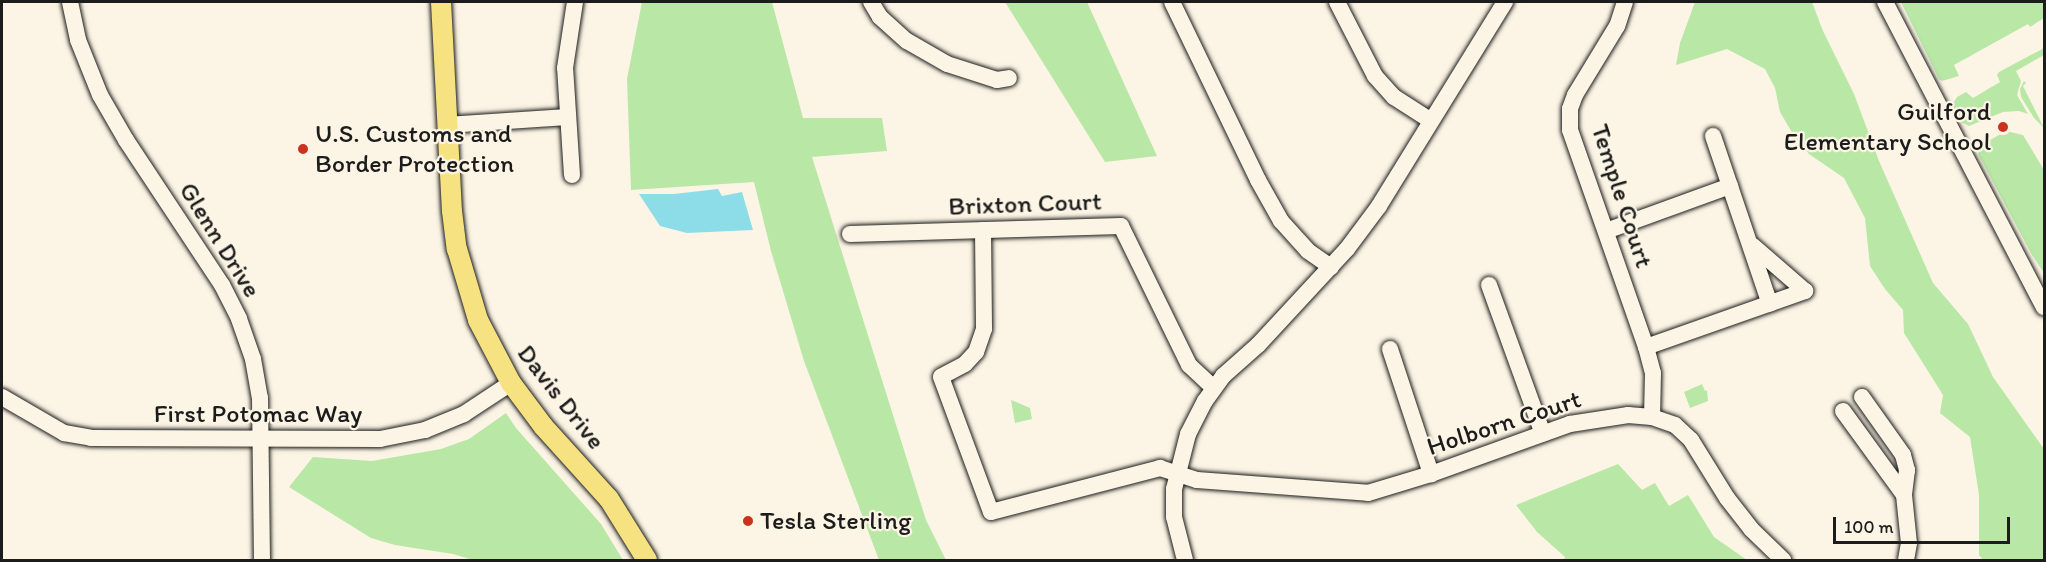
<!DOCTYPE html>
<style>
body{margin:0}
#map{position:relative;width:2046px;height:562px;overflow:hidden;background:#fcf5e5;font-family:Itim,sans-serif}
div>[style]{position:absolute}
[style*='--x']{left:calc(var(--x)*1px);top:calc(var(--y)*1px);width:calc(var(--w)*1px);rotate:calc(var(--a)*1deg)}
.green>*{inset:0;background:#b9e7a6}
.water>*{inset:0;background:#8ddde8}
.roads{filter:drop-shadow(0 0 2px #1c1c1c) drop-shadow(0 0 2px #1c1c1c)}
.minor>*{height:16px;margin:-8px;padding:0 8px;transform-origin:8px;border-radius:8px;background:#fcf5e5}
.major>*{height:20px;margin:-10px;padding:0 10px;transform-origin:10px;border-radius:10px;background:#f7e281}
.dots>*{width:16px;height:16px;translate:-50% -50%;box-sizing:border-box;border:3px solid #fcf5e5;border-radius:50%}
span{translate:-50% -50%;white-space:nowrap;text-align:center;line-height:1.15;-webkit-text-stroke:4.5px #fcf5e5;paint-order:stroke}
.poi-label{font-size:26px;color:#1c1c1c}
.right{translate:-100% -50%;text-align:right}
.left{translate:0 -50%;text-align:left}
.street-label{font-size:26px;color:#1c1c1c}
.frame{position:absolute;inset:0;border:3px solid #1c1c1c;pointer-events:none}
.scale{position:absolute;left:1833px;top:517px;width:177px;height:27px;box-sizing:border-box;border:3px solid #1c1c1c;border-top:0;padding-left:8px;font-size:18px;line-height:21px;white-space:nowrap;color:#1c1c1c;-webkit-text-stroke:4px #fcf5e5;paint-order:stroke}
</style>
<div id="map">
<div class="green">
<div style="clip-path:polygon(642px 2px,772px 2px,803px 118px,882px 118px,887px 151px,812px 157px,926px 520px,946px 560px,879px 560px,804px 361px,771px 251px,754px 182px,631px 190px,627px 79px)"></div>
<div style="clip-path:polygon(1005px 2px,1087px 2px,1157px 156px,1105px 162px)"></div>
<div style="clip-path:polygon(1695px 2px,1812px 2px,1823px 31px,1854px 94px,1879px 161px,1933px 283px,1968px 324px,1993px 377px,2044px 449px,2044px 560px,1983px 560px,1979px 555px,1979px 495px,1970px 437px,1940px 413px,1943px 395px,1904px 333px,1903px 310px,1885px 289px,1870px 266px,1865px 218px,1844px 178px,1809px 154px,1794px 136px,1780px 112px,1775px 88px,1765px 69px,1727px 49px,1676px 65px,1680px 43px)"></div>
<div style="clip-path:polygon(1901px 2px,2044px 2px,2044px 18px,2030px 27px,2028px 24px,1954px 65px,1959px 76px,1942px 81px,1939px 79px)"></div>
<div style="clip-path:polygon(2044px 48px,2044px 55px,2016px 71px,2021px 81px,2017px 95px,2028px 114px,2019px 111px,2003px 112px,1969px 126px,1957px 120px,1952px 105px,1957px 97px,1966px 92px,1973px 98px,2000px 82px,1997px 75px,1999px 72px)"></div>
<div style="clip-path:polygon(2024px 81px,2026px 83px,2023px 86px,2044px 128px,2034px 118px,2021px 97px,2020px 89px)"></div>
<div style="clip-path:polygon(2006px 131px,2023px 135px,2044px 170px,2044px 273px,2032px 255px,1978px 154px,1983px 144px)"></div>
<div style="clip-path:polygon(1702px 384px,1705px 391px,1707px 390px,1708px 401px,1690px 408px,1684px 392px)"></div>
<div style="clip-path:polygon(1011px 400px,1030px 408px,1032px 419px,1015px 423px)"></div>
<div style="clip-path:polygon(506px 413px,516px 428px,601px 524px,623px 560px,473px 560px,453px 554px,395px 545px,371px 538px,289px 487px,313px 457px,372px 461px,441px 449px,469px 439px)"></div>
<div style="clip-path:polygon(1618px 464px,1642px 490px,1655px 483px,1669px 506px,1688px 495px,1714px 537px,1747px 560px,1564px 560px,1565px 557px,1537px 532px,1516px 505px)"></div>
</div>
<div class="water">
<div style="clip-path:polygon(718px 189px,722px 196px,742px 192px,753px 230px,687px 233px,660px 226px,639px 194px,674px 194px)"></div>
</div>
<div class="roads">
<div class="minor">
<div style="--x:70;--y:2;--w:39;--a:78"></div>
<div style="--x:78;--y:40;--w:59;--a:68.2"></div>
<div style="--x:100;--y:95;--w:52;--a:60"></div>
<div style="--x:126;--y:140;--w:174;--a:56.5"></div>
<div style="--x:222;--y:285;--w:38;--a:63"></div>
<div style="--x:239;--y:319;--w:42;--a:70.7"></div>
<div style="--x:253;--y:359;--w:40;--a:80"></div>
<div style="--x:260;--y:398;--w:162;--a:89.3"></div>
<div style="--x:871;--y:2;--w:17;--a:59"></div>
<div style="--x:880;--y:17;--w:36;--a:42"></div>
<div style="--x:907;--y:41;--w:46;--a:29.9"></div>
<div style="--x:947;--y:64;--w:52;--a:17.7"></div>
<div style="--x:997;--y:80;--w:12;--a:-9"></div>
<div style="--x:1172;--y:2;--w:198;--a:64.2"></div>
<div style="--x:1258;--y:180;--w:47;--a:60.7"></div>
<div style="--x:1281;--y:221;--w:40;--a:48"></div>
<div style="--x:1308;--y:251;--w:28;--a:35"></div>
<div style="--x:1337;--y:2;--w:83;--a:62.8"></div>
<div style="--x:1375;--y:76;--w:28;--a:48"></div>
<div style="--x:1394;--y:97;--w:43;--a:32.6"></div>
<div style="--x:1625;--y:2;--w:25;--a:108"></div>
<div style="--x:1617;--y:26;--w:81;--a:121.3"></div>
<div style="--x:1575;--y:95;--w:15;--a:110"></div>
<div style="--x:1570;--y:109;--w:21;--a:90"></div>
<div style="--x:1570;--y:130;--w:230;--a:70.7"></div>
<div style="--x:1646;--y:347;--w:27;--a:75"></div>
<div style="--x:1653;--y:373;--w:44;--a:91.3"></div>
<div style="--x:1885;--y:2;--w:344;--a:62.5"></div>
<div style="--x:447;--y:125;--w:120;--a:-3.8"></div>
<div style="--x:1713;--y:136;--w:177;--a:71.3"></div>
<div style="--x:572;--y:175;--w:107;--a:-93.7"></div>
<div style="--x:565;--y:68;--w:67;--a:-81.4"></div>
<div style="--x:983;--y:230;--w:99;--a:89.4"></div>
<div style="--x:984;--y:329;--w:24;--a:109"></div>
<div style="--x:976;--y:352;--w:16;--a:133"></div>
<div style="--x:965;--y:364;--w:27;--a:152"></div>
<div style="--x:941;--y:377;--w:144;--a:69.7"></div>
<div style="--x:991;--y:512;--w:175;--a:-14.6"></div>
<div style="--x:1160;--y:468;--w:39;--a:18"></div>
<div style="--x:1197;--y:480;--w:171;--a:4.3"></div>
<div style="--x:1368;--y:493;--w:66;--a:-16.8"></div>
<div style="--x:1431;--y:474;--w:148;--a:-19.8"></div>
<div style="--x:1570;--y:424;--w:59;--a:-8.8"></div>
<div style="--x:1628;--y:415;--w:24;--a:5"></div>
<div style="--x:1652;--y:417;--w:24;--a:19"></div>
<div style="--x:1675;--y:425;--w:22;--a:43"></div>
<div style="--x:1691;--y:440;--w:68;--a:58.2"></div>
<div style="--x:1727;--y:498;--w:39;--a:52"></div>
<div style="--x:1751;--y:529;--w:45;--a:44.1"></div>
<div style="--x:1606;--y:231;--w:132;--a:-19.9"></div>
<div style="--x:850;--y:234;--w:271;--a:-1.7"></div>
<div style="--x:1121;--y:226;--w:155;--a:63.9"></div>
<div style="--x:1189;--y:365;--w:34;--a:43"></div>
<div style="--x:1489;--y:285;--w:158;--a:70.1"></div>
<div style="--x:1646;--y:347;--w:169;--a:-19.4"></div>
<div style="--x:1805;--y:291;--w:69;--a:-139.1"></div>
<div style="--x:1390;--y:349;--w:132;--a:71.8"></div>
<div style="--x:2;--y:397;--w:72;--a:30.1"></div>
<div style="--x:64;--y:433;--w:27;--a:10"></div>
<div style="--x:91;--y:438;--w:289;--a:0.2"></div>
<div style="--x:380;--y:439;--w:46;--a:-11.3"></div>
<div style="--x:425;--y:430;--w:42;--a:-22.3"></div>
<div style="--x:464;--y:414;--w:56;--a:-33.4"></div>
<div style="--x:1862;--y:397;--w:71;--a:54.7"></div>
<div style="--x:1903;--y:455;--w:16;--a:75"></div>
<div style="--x:1907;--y:470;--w:25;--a:97"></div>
<div style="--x:1904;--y:495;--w:48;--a:84.1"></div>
<div style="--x:1909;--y:543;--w:17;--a:100"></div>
<div style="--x:1843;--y:411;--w:104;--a:54"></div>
<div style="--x:1185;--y:560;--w:44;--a:-104.3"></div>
<div style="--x:1174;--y:517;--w:28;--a:-90"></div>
<div style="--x:1174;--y:489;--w:57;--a:-75.7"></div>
<div style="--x:1188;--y:434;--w:37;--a:-63"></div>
<div style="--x:1205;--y:401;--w:31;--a:-54"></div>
<div style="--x:1223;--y:376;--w:47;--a:-41.5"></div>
<div style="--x:1258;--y:345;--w:131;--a:-47.2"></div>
<div style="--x:1347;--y:249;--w:54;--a:-53.3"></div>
<div style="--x:1379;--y:206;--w:240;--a:-58.3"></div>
</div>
<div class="major">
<div style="--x:441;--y:2;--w:209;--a:87"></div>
<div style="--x:452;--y:211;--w:38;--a:83"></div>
<div style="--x:457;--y:249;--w:74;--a:73.5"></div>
<div style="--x:478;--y:320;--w:71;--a:62.4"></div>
<div style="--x:511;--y:383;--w:54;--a:53.3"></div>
<div style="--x:543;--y:426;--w:98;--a:47.9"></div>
<div style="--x:609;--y:499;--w:72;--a:58.1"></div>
</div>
</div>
<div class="dots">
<div style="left:2003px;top:127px;background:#c8321e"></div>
<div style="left:303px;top:149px;background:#c8321e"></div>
<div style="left:748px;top:521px;background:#c8321e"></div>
</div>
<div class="poi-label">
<span class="right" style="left:1991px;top:127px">Guilford<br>Elementary School</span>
<span class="left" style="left:315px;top:149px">U.S. Customs and<br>Border Protection</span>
<span class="left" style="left:760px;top:521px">Tesla Sterling</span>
</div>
<div class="street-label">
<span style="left:1622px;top:196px;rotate:72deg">Temple Court</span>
<span style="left:1025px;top:204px;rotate:-2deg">Brixton Court</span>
<span style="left:220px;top:240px;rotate:58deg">Glenn Drive</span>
<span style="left:561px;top:397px;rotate:52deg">Davis Drive</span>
<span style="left:258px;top:414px">First Potomac Way</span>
<span style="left:1504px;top:423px;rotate:-18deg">Holborn Court</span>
</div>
<div class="frame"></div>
<div class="scale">100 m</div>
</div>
